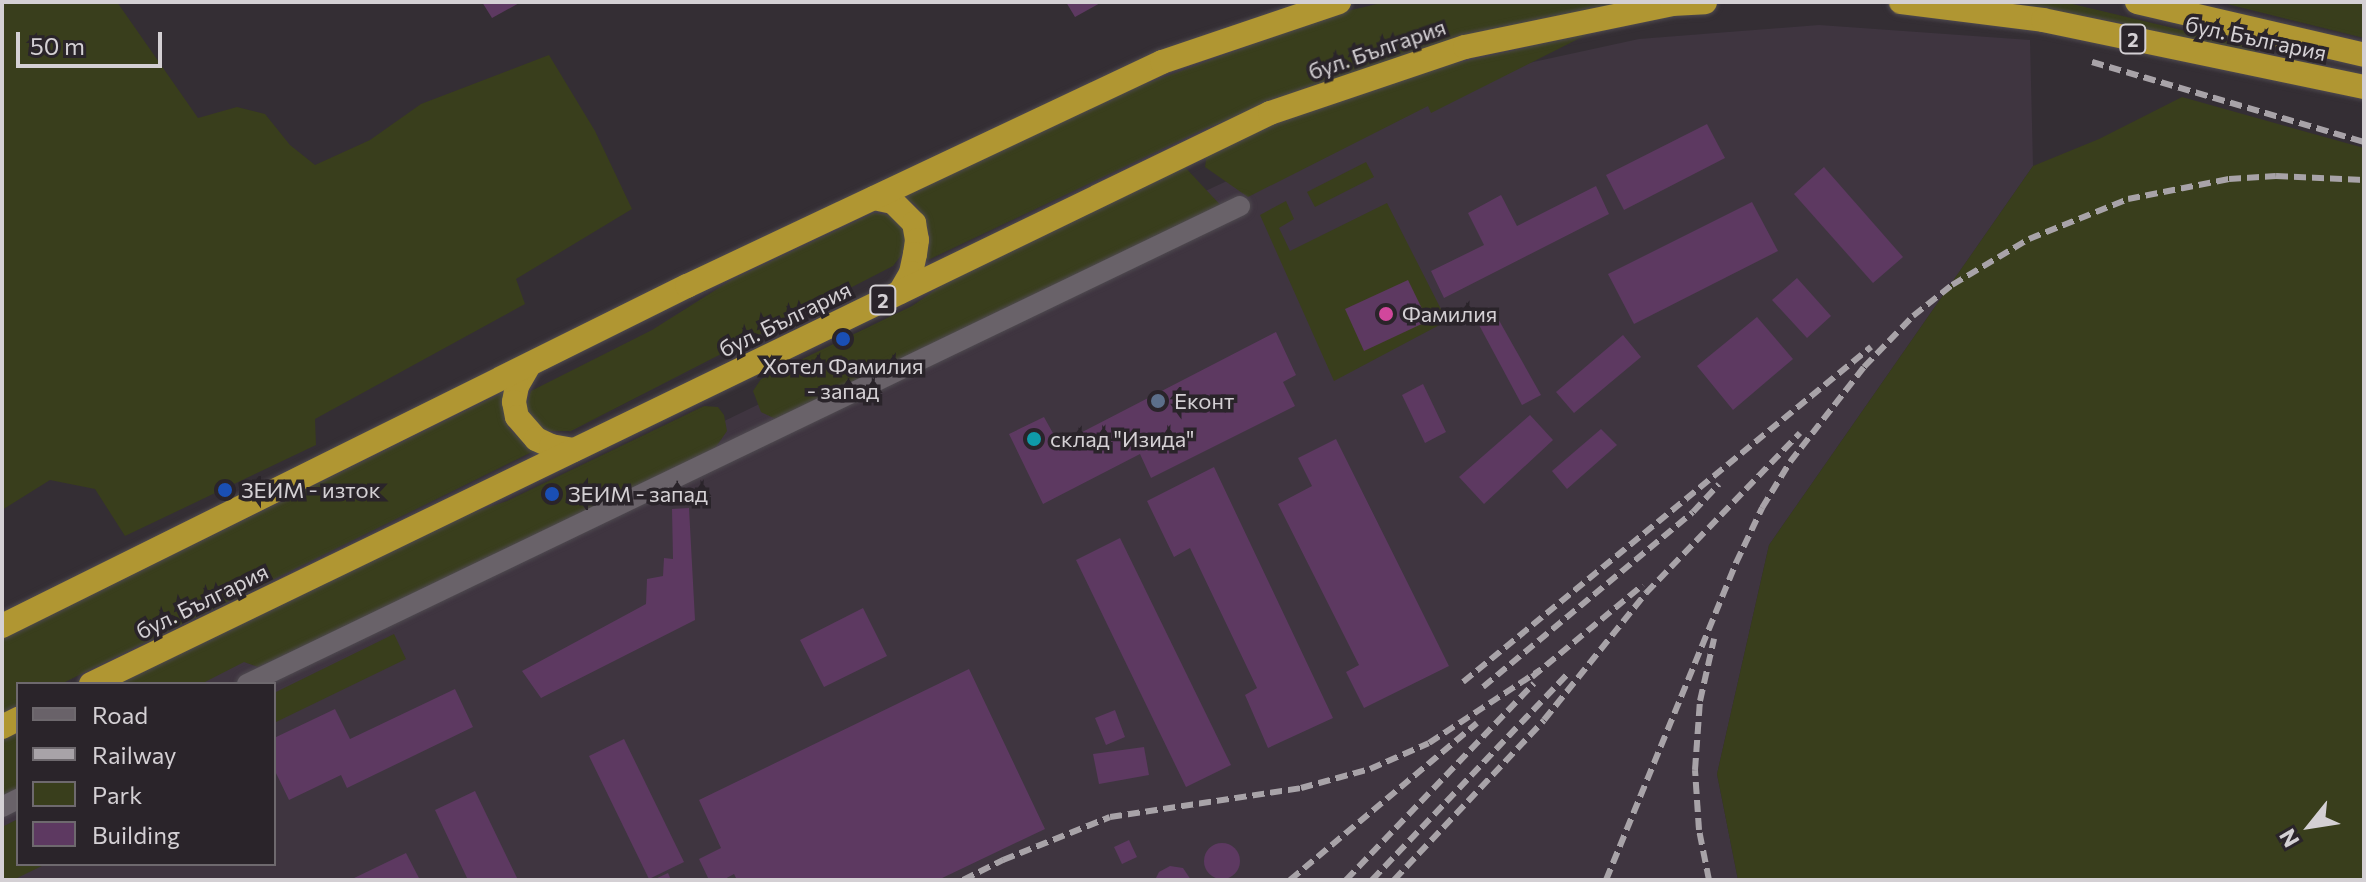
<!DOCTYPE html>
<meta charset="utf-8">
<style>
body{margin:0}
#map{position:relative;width:2366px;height:882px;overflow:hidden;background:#342e34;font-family:Commissioner,sans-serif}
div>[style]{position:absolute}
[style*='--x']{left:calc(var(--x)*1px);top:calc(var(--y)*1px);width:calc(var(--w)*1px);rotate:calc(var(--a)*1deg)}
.built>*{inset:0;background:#3f3540}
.green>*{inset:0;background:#393e1c}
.building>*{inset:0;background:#5d3961}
.round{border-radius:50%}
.roads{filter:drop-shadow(0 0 2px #4f4a50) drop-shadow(0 0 2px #4f4a50)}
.minor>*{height:20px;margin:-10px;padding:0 10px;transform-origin:10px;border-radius:10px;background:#696269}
.highway>*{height:24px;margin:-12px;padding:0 12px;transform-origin:12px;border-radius:12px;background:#b09632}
.rail>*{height:6px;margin-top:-3px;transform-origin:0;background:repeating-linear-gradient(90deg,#a8a3a8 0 12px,transparent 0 18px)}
.dots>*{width:22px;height:22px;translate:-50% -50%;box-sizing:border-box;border:4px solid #2a242a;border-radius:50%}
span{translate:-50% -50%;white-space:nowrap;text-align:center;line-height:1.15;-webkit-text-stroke:7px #2a242a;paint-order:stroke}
.shield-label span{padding:2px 6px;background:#2a242a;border:2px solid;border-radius:6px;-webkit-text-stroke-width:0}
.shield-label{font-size:20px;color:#d4d0d4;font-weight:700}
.street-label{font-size:22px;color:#d4d0d4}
.poi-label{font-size:22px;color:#d4d0d4}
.left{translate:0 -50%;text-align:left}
.frame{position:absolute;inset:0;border:4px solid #d4d0d4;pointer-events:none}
.legend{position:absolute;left:16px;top:682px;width:260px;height:184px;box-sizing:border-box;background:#2a242a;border:2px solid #6e696e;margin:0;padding:10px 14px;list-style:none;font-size:24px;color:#d4d0d4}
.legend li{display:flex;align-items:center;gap:16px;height:40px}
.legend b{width:40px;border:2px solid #6e696e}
.north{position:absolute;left:2270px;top:786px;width:80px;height:80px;-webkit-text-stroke:6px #2a242a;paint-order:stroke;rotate:240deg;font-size:22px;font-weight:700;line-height:32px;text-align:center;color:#d4d0d4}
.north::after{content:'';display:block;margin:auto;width:28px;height:36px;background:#d4d0d4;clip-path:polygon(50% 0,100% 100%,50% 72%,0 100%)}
.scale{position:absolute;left:16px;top:32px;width:146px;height:36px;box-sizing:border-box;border:4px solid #d4d0d4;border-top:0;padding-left:10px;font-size:24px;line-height:28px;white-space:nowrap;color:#d4d0d4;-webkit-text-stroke:6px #2a242a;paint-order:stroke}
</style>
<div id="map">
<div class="built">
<div style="clip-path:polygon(1819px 25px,2030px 40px,2033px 166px,1769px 545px,1717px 774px,1738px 880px,2px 880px,2px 773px,18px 765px,18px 864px,274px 864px,274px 684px,181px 684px,1038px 269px,1375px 112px,1505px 68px,1639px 39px)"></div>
</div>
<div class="green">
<div style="clip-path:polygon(2px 2px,117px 2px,198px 118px,237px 107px,265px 114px,290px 145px,315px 165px,370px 140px,421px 104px,549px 55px,595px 131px,632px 209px,516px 279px,525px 304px,315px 419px,316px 445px,125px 536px,95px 489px,50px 480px,2px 510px)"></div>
<div style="clip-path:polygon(1385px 2px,1649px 2px,1327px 82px,1204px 129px,926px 261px,930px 236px,925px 219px,915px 204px,902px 197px,1129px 90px,1339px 13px)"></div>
<div style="clip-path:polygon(2010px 2px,2064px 2px,2257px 48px,2254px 55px,2121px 23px)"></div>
<div style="clip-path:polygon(2219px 2px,2364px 2px,2364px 38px)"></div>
<div style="clip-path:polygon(1588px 34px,1431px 113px,1428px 106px,1248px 197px,1205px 167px,1207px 153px,1280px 120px,1452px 64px)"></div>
<div style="clip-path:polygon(2182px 97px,2364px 148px,2364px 880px,1738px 880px,1717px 774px,1769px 545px,2033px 166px,2099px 139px)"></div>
<div style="clip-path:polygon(1366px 162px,1374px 177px,1315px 207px,1307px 192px)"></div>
<div style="clip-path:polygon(1183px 165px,1225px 210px,778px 420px,761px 412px,753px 391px,761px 379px,912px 306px,970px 266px)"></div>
<div style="clip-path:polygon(1286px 201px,1294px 219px,1279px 228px,1290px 251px,1387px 203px,1447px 321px,1334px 381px,1260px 215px)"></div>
<div style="clip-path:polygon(874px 213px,891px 215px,906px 228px,905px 250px,893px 266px,571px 431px,544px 431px,533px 423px,526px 408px,531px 391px,652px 330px,733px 279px)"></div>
<div style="clip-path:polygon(506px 391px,505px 412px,509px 429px,534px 451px,61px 684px,18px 684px,18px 705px,2px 713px,2px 639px)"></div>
<div style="clip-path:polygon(704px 406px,718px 407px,724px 415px,727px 431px,711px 454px,418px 593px,258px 667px,244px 662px,201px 684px,115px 684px,443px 523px,507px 501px)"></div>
<div style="clip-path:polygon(394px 634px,406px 659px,274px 723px,274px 693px)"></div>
<div style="clip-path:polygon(18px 732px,18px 792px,2px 801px,2px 739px)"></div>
<div style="clip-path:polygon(18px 819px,18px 864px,46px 864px,13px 880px,2px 880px,2px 827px)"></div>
</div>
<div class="building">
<div style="clip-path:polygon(482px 2px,521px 2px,492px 18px)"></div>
<div style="clip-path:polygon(1066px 2px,1102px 2px,1075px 17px)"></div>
<div style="clip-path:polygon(1707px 124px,1725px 158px,1624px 210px,1606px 175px)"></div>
<div style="clip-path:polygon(1824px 167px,1903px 257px,1873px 283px,1794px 194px)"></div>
<div style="clip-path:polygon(1596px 186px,1609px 214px,1444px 298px,1431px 271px,1484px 245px,1468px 213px,1501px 195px,1517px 226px)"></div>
<div style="clip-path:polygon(1752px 202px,1778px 251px,1634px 324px,1608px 274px)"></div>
<div style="clip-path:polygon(1797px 278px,1831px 316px,1807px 338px,1772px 300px)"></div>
<div style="clip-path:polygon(1408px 280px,1428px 321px,1364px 351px,1345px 309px)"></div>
<div style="clip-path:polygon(1496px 315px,1541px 395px,1522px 405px,1479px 325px)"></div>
<div style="clip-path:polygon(1757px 317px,1793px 359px,1733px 410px,1697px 366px)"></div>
<div style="clip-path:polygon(1276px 332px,1296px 375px,1283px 382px,1295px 406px,1151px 478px,1140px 454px,1043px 504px,1009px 434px,1044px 417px,1059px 444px)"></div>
<div style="clip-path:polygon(1623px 335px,1641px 357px,1574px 413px,1556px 392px)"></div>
<div style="clip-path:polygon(1423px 384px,1446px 432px,1425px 443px,1402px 395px)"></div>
<div style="clip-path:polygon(1530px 415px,1553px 440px,1484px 504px,1459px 477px)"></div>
<div style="clip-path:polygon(1601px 429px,1617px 445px,1567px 489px,1552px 471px)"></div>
<div style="clip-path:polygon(1336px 439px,1449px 666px,1364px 708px,1346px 672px,1359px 665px,1278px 504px,1312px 486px,1298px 458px)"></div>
<div style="clip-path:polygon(1214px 467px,1333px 718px,1268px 748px,1245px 695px,1257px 688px,1190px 548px,1174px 557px,1147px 501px)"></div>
<div style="clip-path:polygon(689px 508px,695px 620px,541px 698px,522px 671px,646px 604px,647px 579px,663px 576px,664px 558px,673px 559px,672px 509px)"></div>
<div style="clip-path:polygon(1120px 538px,1231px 765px,1186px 787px,1076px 560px)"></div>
<div style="clip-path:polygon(863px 608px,887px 656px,824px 687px,800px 640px)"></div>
<div style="clip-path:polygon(969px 669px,1045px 829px,938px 880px,737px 880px,734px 874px,723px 880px,709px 880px,699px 859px,721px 848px,699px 800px)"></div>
<div style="clip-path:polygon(455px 689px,473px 727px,347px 788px,341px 775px,289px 800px,274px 769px,274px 738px,335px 709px,350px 739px)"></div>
<div style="clip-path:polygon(1115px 710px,1125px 737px,1106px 745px,1095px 718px)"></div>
<div style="clip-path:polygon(624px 739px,684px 862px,649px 879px,589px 756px)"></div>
<div style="clip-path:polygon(1144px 747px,1149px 775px,1099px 784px,1093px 754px)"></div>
<div style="clip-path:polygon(475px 791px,518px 880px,468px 880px,435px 810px)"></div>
<div style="clip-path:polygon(1129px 840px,1137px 857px,1122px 864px,1114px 847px)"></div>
<div class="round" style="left:1204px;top:843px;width:36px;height:36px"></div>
<div style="clip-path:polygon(406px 853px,420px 880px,350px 880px)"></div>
<div style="clip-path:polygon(1170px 866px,1183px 868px,1191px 880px,1155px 880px,1159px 872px)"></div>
<div style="clip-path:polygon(668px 873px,671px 880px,653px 880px)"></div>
</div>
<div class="roads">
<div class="minor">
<div style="--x:247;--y:684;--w:1102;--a:-25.7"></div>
<div style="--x:2;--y:807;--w:18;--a:-27"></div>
</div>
<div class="highway">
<div style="--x:1901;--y:2;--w:143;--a:7.2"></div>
<div style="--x:2043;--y:20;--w:328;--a:11.8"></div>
<div style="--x:2137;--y:2;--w:233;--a:13.1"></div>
<div style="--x:874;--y:198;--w:19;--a:12"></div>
<div style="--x:893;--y:202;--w:30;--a:45"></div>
<div style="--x:914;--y:223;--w:17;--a:80"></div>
<div style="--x:917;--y:240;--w:14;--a:98"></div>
<div style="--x:915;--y:254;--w:19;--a:102"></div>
<div style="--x:911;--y:273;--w:22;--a:120"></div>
<div style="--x:528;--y:367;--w:22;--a:120"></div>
<div style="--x:517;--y:386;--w:16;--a:101"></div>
<div style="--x:514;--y:402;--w:15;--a:79"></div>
<div style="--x:517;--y:417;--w:29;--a:49"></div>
<div style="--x:536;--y:439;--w:17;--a:25"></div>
<div style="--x:551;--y:446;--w:23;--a:10"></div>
<div style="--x:2;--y:626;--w:765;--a:-26.4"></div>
<div style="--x:687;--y:286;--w:525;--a:-25.25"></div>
<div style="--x:1162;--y:62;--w:187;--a:-18.7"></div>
<div style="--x:91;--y:684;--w:1310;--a:-25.84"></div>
<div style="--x:1270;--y:113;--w:206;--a:-18.7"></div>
<div style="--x:1465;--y:47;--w:211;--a:-11.7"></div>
<div style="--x:1672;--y:4;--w:33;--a:-3"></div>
<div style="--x:2;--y:727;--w:18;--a:-27"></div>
</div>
</div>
<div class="rail">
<div style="--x:2092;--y:62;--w:284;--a:16.4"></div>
<div style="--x:1532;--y:677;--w:144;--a:-39.7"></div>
<div style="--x:1463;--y:682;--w:528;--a:-39.39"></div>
<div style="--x:1483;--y:687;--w:273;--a:-39.8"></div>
<div style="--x:1693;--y:512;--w:38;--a:-47"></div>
<div style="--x:963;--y:880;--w:45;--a:-26.6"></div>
<div style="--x:1003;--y:860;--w:115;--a:-21.9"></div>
<div style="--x:1110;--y:817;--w:193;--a:-8.6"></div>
<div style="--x:1301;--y:788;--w:72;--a:-15.4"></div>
<div style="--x:1370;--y:769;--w:64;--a:-23.8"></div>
<div style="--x:1429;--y:743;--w:133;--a:-33.3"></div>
<div style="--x:1290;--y:880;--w:244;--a:-40"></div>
<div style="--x:1346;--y:880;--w:272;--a:-46.3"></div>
<div style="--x:1372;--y:880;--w:288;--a:-46.5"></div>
<div style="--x:1394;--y:880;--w:219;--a:-46.8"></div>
<div style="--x:1544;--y:720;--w:163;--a:-51.2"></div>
<div style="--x:1646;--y:593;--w:222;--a:-46.1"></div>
<div style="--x:1606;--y:880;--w:343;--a:-67.7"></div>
<div style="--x:1736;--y:563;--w:61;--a:-64.7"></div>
<div style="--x:1762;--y:508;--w:54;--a:-58.7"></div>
<div style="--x:1790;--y:462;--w:120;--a:-52.1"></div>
<div style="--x:1864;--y:367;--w:71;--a:-46.1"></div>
<div style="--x:1913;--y:316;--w:50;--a:-38.5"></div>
<div style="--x:1952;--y:285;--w:90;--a:-30.9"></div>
<div style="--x:2029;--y:239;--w:107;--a:-22"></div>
<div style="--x:2128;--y:199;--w:103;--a:-11.2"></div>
<div style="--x:2229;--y:179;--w:47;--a:-3.7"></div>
<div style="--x:2276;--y:176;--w:88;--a:2.6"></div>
<div style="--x:1709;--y:880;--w:51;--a:-101.3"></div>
<div style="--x:1699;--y:830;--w:60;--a:-93.8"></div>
<div style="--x:1695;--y:770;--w:69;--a:-85.9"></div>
<div style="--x:1700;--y:701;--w:64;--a:-77.3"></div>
</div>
<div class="dots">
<div style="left:1386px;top:314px;background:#d1479c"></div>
<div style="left:843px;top:339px;background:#1a4fb4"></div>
<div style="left:1158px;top:401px;background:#5c6f8a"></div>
<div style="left:1034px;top:439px;background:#0f9aa8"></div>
<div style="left:225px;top:490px;background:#1a4fb4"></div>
<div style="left:552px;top:494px;background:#1a4fb4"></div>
</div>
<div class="shield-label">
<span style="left:2133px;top:39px">2</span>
<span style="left:883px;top:300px">2</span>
</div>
<div class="street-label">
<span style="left:2256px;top:38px;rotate:12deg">бул. България</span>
<span style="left:1377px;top:49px;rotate:-19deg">бул. България</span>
<span style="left:785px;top:319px;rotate:-26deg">бул. България</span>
<span style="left:202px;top:601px;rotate:-26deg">бул. България</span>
</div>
<div class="poi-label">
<span class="left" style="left:1402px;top:314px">Фамилия</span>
<span style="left:843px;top:378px">Хотел Фамилия<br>- запад</span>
<span class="left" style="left:1174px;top:401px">Еконт</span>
<span class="left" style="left:1050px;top:439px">склад "Изида"</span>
<span class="left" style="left:241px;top:490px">ЗЕИМ - изток</span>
<span class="left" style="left:568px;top:494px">ЗЕИМ - запад</span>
</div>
<div class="frame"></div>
<ul class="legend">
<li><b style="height:10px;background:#696269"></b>Road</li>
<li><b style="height:10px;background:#a8a3a8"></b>Railway</li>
<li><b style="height:22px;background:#393e1c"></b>Park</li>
<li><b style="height:22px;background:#5d3961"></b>Building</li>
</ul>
<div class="north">N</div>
<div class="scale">50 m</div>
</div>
